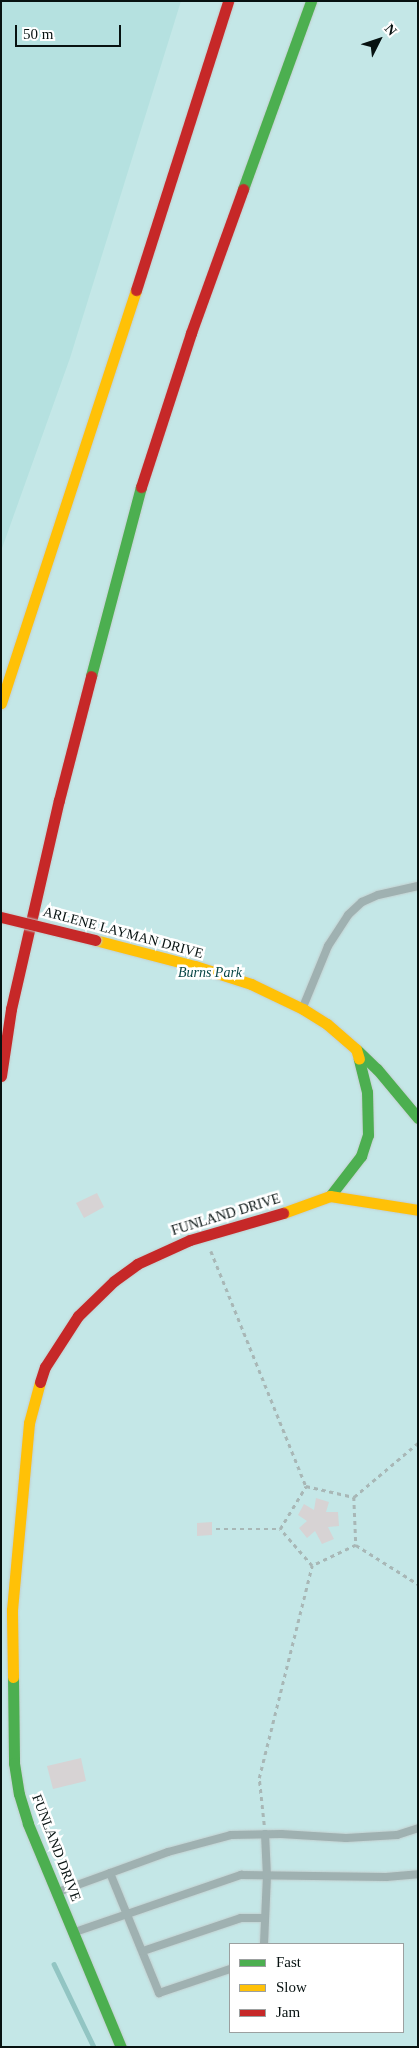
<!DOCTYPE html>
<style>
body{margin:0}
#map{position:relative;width:419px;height:2048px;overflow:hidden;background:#e4f5f5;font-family:"Times New Roman",serif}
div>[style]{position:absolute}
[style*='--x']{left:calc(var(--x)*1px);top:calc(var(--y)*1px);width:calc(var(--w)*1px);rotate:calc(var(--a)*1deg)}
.green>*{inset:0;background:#c4e7e7}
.forest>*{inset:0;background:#b5e1e0}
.stream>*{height:4.5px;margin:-2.25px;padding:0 2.25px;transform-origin:2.25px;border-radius:2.25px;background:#92c5c3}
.building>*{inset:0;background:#d7d3d4}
.path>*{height:2.5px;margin-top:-1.25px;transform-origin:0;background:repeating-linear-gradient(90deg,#a8b7b6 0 4px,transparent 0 8px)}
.roads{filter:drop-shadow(0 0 1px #c2cfcf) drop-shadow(0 0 1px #c2cfcf)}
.lane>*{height:8px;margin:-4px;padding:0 4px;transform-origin:4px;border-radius:4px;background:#9fb1b1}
.fast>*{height:11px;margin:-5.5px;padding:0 5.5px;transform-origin:5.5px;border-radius:5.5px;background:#4caf50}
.slow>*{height:11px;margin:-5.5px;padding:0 5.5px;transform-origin:5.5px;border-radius:5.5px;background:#ffc107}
.jam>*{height:11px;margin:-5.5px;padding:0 5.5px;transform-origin:5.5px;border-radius:5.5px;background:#c62828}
.bridges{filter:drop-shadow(0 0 1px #c2cfcf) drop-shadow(0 0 1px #c2cfcf)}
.jam-bridge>*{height:11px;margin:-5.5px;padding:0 5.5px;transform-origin:5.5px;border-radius:5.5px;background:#c62828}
span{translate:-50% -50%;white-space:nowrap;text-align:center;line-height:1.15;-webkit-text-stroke:5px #fff;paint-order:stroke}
.street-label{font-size:14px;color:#071211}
.park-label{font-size:14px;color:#094646;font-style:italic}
.frame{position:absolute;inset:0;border:2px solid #071211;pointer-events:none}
.legend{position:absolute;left:229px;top:1943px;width:175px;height:90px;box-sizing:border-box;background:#fff;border:1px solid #9ca0a0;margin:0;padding:6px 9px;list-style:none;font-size:15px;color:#071211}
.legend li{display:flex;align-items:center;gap:10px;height:25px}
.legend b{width:25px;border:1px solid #9ca0a0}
.north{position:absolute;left:354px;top:15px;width:50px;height:50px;-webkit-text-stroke:4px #fff;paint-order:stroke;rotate:49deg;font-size:14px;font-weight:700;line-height:20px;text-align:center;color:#071211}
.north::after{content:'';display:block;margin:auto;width:18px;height:22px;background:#071211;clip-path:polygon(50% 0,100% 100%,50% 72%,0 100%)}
.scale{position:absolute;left:15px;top:25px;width:106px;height:22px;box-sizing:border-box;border:2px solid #071211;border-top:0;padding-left:6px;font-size:15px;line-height:18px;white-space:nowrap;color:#071211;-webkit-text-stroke:4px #fff;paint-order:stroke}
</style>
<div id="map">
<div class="green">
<div style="clip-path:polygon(evenodd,1px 1px,418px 1px,418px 2047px,1px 2047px,1px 1px,230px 1944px,403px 1944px,403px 2032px,230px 2032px,230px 1944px)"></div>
</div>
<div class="forest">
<div style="clip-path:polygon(1px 1px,181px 1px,70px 358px,1px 551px)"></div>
</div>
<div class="stream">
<div style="--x:54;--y:1964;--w:92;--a:64.3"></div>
</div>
<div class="building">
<div style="clip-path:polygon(97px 1193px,104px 1207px,84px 1218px,76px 1203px)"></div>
<div style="clip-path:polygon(316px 1498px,329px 1502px,326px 1512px,338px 1512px,339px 1526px,328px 1527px,334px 1539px,322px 1544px,315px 1531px,307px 1538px,299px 1528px,307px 1521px,298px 1515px,304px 1504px,314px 1510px)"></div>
<div style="clip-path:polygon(212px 1522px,212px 1535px,197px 1536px,197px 1523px)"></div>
<div style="clip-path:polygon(81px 1758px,86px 1781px,53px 1789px,47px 1766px)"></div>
</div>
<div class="path">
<div style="--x:211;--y:1251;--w:253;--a:68"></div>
<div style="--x:306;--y:1486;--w:49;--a:12.9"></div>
<div style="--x:354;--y:1497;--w:48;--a:87.6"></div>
<div style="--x:356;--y:1545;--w:49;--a:154.5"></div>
<div style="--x:312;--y:1566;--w:49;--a:-130.9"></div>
<div style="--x:280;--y:1529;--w:50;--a:-58.8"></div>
<div style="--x:354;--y:1497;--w:84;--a:-40.2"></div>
<div style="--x:216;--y:1529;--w:64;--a:0"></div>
<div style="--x:356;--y:1545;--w:73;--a:32.2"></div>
<div style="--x:264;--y:1825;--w:47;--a:-96.1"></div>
<div style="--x:259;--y:1778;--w:219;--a:-76"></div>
</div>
<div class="roads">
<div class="lane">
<div style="--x:303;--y:1007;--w:66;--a:-67.7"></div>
<div style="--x:328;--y:946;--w:37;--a:-57"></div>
<div style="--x:348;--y:915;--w:19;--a:-43"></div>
<div style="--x:362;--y:902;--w:17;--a:-24"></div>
<div style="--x:378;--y:895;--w:41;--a:-12.7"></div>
<div style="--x:110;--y:1873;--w:130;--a:67.8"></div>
<div style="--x:159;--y:1993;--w:75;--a:-18.7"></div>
<div style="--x:58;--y:1892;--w:117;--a:-20"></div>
<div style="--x:168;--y:1852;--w:65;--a:-15.1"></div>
<div style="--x:231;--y:1835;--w:50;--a:-1.1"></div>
<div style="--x:281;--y:1834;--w:65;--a:3.5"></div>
<div style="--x:346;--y:1838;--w:51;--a:-3.4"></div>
<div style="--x:397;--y:1835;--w:22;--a:-18"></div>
<div style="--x:75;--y:1932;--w:176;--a:-19"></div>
<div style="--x:241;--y:1875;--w:145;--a:0.8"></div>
<div style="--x:386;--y:1877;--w:32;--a:-5"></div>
<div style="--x:264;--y:1944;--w:68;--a:-87.5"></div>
<div style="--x:267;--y:1876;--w:42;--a:-92.7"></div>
<div style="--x:143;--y:1951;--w:103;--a:-18.6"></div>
<div style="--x:241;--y:1918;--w:24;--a:0"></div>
</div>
<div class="fast">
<div style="--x:243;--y:189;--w:200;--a:-70.1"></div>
<div style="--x:91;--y:676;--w:196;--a:-75.2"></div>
<div style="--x:357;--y:1050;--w:28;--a:44"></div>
<div style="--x:377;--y:1069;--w:64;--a:50.1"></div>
<div style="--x:330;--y:1196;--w:51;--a:-52.2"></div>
<div style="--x:361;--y:1156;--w:22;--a:-72"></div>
<div style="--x:368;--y:1135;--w:43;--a:-91.3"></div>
<div style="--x:367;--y:1092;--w:34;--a:-104"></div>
<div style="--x:13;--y:1677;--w:86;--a:89.3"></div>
<div style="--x:14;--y:1763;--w:31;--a:81"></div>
<div style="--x:19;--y:1794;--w:31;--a:73"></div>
<div style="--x:28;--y:1824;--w:242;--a:67.4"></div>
</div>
<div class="slow">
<div style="--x:1;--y:703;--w:435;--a:-71.9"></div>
<div style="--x:95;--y:940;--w:103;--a:14.6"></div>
<div style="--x:195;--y:966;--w:59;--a:17.8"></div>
<div style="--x:251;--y:984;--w:58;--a:25.7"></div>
<div style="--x:303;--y:1009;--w:28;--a:32"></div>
<div style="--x:327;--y:1024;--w:38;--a:41"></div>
<div style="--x:356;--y:1049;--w:10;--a:73"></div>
<div style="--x:283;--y:1213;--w:50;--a:-19.9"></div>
<div style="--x:330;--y:1196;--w:89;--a:9"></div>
<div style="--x:13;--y:1677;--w:67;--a:-90.9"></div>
<div style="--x:12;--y:1610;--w:188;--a:-84.8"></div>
<div style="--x:29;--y:1423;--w:42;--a:-75"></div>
</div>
<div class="jam">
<div style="--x:136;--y:290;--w:303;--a:-72.3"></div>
<div style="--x:141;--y:487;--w:162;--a:-72"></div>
<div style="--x:191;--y:333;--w:153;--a:-70.1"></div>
<div style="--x:1;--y:1076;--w:68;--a:-81.5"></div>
<div style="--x:11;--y:1009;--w:214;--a:-77.1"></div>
<div style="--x:59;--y:800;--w:128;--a:-75.5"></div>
<div style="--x:40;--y:1382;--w:16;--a:-72"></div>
<div style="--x:45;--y:1367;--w:61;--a:-57.1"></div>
<div style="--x:78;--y:1316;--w:50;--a:-44.2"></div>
<div style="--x:114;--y:1281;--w:29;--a:-36"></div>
<div style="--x:137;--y:1264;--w:58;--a:-24.4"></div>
<div style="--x:190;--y:1240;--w:97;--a:-16.2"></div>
</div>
</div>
<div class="bridges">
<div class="jam-bridge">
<div style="--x:1;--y:917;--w:97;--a:13.7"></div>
</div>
</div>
<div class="street-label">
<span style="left:123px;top:933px;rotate:15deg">ARLENE LAYMAN DRIVE</span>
<span style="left:226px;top:1215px;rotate:-17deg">FUNLAND DRIVE</span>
<span style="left:56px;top:1848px;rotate:69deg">FUNLAND DRIVE</span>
</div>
<div class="park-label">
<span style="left:210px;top:973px">Burns Park</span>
</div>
<div class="frame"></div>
<ul class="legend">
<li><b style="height:6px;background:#4caf50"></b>Fast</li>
<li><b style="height:6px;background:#ffc107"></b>Slow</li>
<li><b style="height:6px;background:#c62828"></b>Jam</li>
</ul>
<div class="north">N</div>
<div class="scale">50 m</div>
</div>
